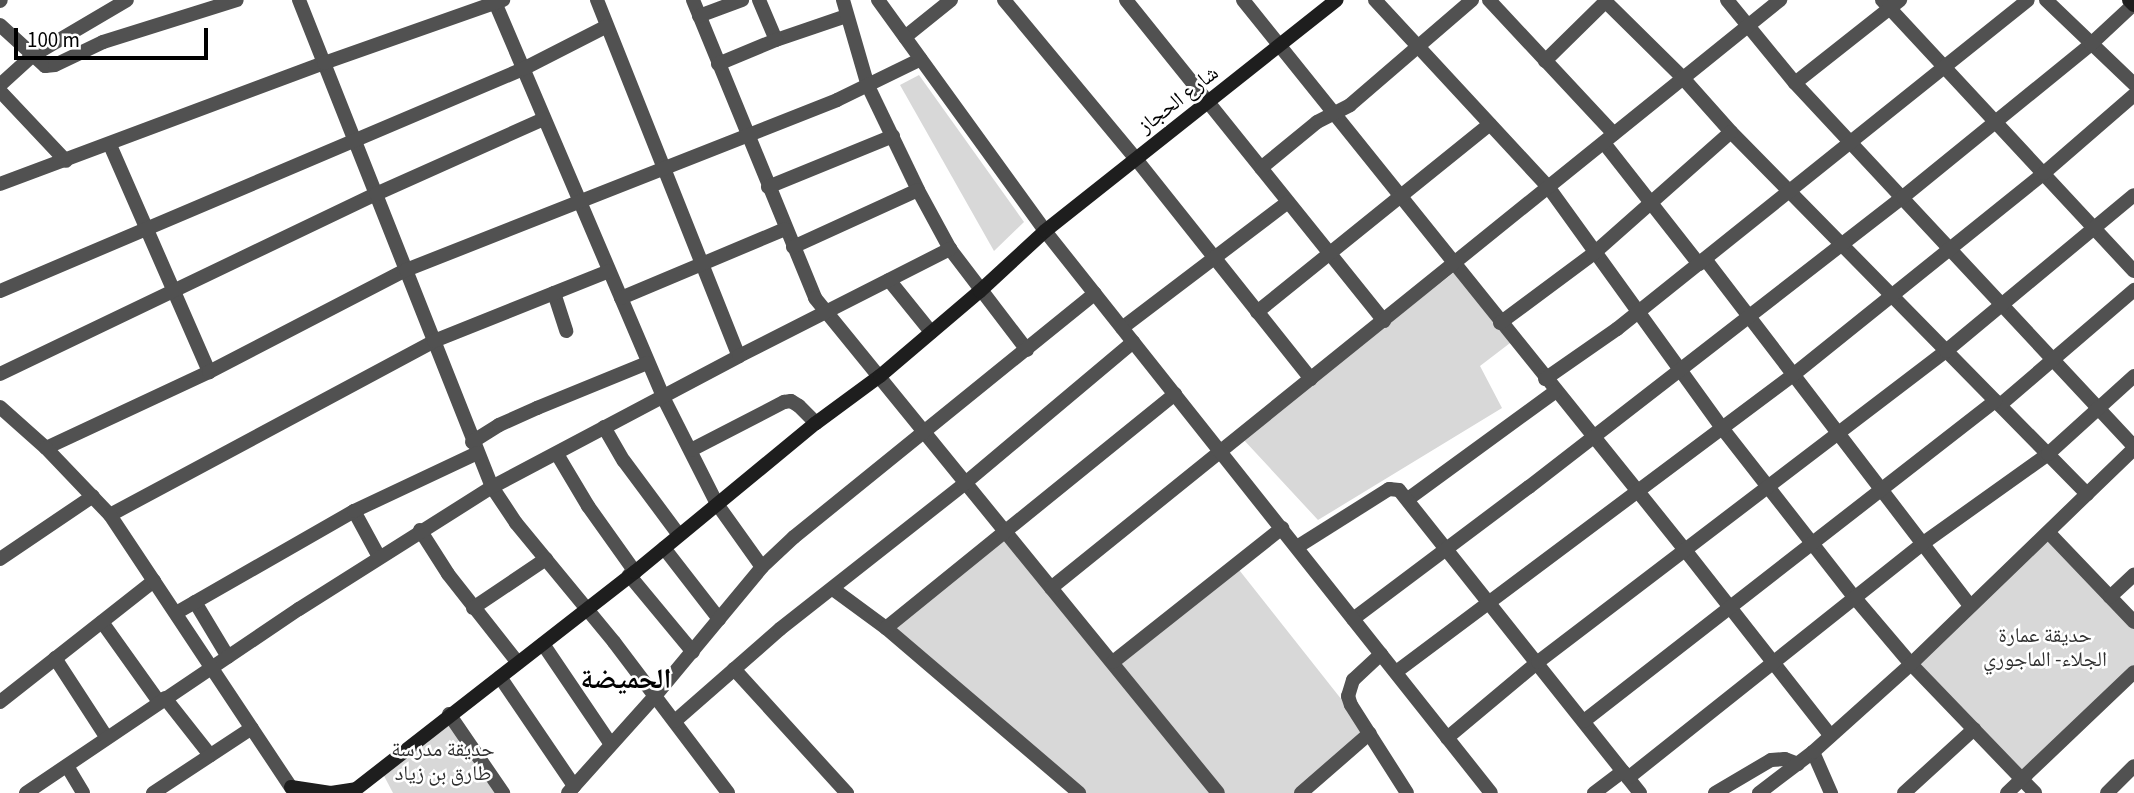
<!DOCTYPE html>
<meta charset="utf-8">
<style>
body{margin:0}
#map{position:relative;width:2134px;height:793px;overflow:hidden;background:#fff;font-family:"Source Sans 3","Noto Naskh Arabic",sans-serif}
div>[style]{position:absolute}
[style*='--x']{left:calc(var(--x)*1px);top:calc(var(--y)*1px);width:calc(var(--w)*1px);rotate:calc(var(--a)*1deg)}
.green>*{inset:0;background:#d8d8d8}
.minor>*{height:14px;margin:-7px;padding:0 7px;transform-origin:7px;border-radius:7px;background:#515151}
.tertiary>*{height:14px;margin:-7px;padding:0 7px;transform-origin:7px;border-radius:7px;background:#515151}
.secondary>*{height:14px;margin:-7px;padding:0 7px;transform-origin:7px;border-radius:7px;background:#1e1e1e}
span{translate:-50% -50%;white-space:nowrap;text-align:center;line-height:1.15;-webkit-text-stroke:5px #fff;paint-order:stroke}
.street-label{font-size:21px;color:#000}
.park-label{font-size:21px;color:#2f2f2f}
.district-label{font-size:28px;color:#000;font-weight:700}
.scale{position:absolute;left:14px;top:28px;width:194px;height:32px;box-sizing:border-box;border:4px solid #000;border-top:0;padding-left:9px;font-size:21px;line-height:24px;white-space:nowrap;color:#000;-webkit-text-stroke:5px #fff;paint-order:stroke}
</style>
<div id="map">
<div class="green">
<div style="clip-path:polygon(919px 75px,1024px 222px,994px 251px,900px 85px)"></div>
<div style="clip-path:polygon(1461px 267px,1514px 340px,1480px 366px,1502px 408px,1318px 520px,1242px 438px)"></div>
<div style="clip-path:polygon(2049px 533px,2134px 622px,2134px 672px,2022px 778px,1911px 664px)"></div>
<div style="clip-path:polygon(1004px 534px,1216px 793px,1084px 793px,887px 628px)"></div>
<div style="clip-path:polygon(1236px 566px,1368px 733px,1300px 793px,1219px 793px,1114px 662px)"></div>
<div style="clip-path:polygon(449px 717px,503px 793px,393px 793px,382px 772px)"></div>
</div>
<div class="minor">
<div style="--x:299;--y:0;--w:524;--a:68.38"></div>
<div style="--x:492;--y:487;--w:43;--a:56.3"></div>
<div style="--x:516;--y:523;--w:154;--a:50.5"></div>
<div style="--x:614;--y:642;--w:189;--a:52.9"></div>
<div style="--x:494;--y:0;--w:431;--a:66.9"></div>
<div style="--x:663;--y:397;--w:120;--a:63.2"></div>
<div style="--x:717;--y:504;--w:77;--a:54.5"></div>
<div style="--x:597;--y:0;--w:383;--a:68.3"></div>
<div style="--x:693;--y:0;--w:322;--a:67.7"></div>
<div style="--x:815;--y:298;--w:638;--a:50.85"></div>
<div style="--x:759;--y:0;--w:43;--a:67"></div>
<div style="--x:776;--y:40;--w:74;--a:-18.9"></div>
<div style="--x:843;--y:0;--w:90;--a:73.8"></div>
<div style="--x:868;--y:86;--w:115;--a:64.3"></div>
<div style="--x:918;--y:190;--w:67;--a:61.5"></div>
<div style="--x:950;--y:249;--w:127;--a:52.7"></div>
<div style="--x:1004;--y:0;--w:207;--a:50.3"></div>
<div style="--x:1136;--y:159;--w:281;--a:51.5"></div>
<div style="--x:1126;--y:0;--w:412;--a:51.2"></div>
<div style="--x:1243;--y:0;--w:706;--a:51.21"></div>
<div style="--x:1685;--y:550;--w:236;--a:51.9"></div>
<div style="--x:1375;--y:0;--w:256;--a:47.2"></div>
<div style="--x:1549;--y:188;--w:296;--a:54.2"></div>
<div style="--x:1722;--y:428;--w:216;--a:52"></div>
<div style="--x:1855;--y:598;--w:87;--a:49.7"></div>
<div style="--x:1911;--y:664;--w:179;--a:46.1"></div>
<div style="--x:1489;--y:0;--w:183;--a:47"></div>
<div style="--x:1604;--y:0;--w:110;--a:44.6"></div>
<div style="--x:1682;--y:77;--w:74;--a:48.3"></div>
<div style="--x:1731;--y:132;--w:508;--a:45.48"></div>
<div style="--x:1727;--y:0;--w:107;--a:50.7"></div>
<div style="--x:1795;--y:83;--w:497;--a:47"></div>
<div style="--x:1882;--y:0;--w:370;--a:47.1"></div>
<div style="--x:2046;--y:0;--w:122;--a:43.7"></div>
<div style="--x:0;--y:1;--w:1;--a:-45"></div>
<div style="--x:699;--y:16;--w:46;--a:-20.4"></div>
<div style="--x:0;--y:25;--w:61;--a:42.3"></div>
<div style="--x:45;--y:66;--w:10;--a:-6"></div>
<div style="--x:55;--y:65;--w:53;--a:-25.6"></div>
<div style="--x:103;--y:42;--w:140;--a:-17.4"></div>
<div style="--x:905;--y:37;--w:59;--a:-38.8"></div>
<div style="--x:1545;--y:61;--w:87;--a:-44.5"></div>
<div style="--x:718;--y:64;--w:63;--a:-22.5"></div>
<div style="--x:1795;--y:83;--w:134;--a:-38.3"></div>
<div style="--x:0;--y:85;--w:43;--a:-42.2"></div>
<div style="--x:32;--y:56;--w:110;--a:-30.5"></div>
<div style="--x:0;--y:91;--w:96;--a:46.7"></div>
<div style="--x:1604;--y:143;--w:154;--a:51.9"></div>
<div style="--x:110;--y:145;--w:248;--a:66.4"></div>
<div style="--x:1261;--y:168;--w:72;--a:-39.4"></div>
<div style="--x:1317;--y:122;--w:37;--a:-27"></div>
<div style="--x:1350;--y:105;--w:161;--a:-40.7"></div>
<div style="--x:0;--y:184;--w:346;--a:-20.5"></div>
<div style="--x:324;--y:63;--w:190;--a:-19.4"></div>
<div style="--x:768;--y:187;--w:135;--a:-22.2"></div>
<div style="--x:793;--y:247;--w:137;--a:-24.5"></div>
<div style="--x:1705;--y:259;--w:437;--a:52.6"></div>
<div style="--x:889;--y:280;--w:67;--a:51.1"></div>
<div style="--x:0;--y:291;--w:568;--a:-23"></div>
<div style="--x:523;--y:69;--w:94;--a:-27.1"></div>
<div style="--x:554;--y:293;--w:40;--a:72"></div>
<div style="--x:621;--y:298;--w:178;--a:-22.8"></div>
<div style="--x:1257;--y:312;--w:299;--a:-38.9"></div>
<div style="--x:1500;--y:323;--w:116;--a:-36.6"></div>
<div style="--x:1593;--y:254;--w:184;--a:-41.5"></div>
<div style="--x:1122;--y:328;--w:208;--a:-37.2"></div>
<div style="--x:0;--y:374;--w:417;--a:-25.6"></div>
<div style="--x:376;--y:194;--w:184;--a:-24.1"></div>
<div style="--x:1545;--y:379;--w:88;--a:-34.8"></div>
<div style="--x:1617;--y:329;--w:526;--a:-38.68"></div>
<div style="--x:2000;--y:405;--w:177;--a:-40.6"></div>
<div style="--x:604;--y:427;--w:39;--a:60"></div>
<div style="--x:624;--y:461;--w:92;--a:53.4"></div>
<div style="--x:472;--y:442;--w:32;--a:-32"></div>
<div style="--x:499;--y:425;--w:42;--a:-24.1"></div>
<div style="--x:537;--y:408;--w:119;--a:-22.2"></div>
<div style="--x:46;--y:448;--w:180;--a:-25"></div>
<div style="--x:209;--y:372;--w:222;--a:-27.4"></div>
<div style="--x:406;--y:270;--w:463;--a:-21.5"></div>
<div style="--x:837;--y:100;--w:93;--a:-26"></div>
<div style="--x:691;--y:450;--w:105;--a:-27.3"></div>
<div style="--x:784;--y:402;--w:7;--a:-8"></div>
<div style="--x:791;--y:401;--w:9;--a:32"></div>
<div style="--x:799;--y:406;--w:24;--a:45"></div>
<div style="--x:557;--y:454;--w:61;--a:59.2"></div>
<div style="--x:588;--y:506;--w:81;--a:54.5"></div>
<div style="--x:1408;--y:499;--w:182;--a:-36.1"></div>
<div style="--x:354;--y:511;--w:52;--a:61.5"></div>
<div style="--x:110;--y:515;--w:368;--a:-28.2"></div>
<div style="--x:434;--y:341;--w:188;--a:-21.8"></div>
<div style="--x:420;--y:530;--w:52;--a:57.5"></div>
<div style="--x:448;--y:574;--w:113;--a:51.8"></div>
<div style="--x:2049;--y:533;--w:123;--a:46.3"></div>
<div style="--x:1297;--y:547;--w:109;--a:-32.2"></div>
<div style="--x:1389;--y:489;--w:10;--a:6"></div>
<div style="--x:1399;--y:490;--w:387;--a:51.5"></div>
<div style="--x:664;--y:548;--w:90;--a:52.2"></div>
<div style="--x:0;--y:559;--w:112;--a:-34.1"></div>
<div style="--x:629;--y:575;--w:100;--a:50.3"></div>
<div style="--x:1051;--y:588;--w:937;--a:-38.89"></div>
<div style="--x:833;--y:589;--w:66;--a:36.3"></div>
<div style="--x:886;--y:628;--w:254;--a:40.5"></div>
<div style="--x:2110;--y:597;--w:33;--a:-43"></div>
<div style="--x:195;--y:602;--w:64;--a:59"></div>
<div style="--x:473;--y:608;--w:88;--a:-33.9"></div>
<div style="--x:176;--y:613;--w:205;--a:-29.8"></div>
<div style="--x:354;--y:511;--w:136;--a:-25.2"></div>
<div style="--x:1353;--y:619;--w:220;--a:-36.9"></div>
<div style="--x:1529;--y:487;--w:473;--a:-37.8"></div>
<div style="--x:1903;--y:197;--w:242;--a:-39.1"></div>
<div style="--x:2091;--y:44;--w:59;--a:-42.9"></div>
<div style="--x:102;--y:622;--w:98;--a:54.5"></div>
<div style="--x:886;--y:628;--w:372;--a:-39"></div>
<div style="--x:543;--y:644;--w:120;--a:55.9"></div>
<div style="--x:1381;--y:654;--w:38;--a:137"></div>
<div style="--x:1353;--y:680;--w:17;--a:107"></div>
<div style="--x:1348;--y:696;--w:9;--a:72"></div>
<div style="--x:1351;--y:705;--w:104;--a:57.5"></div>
<div style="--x:55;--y:658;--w:95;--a:57"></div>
<div style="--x:1113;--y:662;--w:216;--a:-38.4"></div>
<div style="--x:734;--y:669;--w:168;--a:47.7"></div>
<div style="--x:1396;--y:672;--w:496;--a:-36.8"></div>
<div style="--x:1793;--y:375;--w:322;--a:-38.8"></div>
<div style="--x:2044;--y:173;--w:119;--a:-40.9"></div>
<div style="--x:500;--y:677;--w:132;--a:55.8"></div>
<div style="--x:165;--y:698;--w:73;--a:51.7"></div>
<div style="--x:0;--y:702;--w:196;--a:-38.2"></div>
<div style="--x:449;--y:714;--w:96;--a:55.6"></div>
<div style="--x:675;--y:721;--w:140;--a:-41.2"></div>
<div style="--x:780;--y:629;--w:234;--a:-38.2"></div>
<div style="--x:964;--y:484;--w:221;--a:-40"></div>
<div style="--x:1584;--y:721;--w:521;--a:-37.9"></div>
<div style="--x:1447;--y:738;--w:119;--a:-39.9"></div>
<div style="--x:1538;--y:662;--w:513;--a:-37.32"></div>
<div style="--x:1946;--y:351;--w:244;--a:-39.7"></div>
<div style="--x:1813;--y:752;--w:45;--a:66.3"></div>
<div style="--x:67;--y:766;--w:31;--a:59"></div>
<div style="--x:1628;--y:778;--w:376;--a:-38.5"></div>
<div style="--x:1922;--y:544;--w:155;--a:-35.5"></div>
<div style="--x:2048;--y:454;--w:116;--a:-42.2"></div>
<div style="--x:26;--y:793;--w:329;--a:-34"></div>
<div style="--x:299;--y:609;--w:228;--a:-32.3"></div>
<div style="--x:492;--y:487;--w:280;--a:-27.9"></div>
<div style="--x:739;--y:356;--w:237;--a:-26.9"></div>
<div style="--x:153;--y:793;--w:118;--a:-33.3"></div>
<div style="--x:568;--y:793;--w:130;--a:-48.1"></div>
<div style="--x:655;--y:696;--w:168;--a:-50.3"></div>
<div style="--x:762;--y:567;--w:44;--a:-43.2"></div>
<div style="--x:794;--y:537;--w:387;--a:-39"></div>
<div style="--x:1301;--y:793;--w:91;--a:-41"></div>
<div style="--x:1594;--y:793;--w:36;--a:-37"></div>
<div style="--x:1715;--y:793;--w:65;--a:-30.5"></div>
<div style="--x:1771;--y:760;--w:14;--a:-4"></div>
<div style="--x:1785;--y:759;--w:14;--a:21"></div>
<div style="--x:1904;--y:793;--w:95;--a:-42.4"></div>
<div style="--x:2007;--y:793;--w:175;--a:-43.6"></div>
<div style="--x:2107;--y:793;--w:38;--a:-45"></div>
</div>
<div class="tertiary">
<div style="--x:878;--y:0;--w:285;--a:54.1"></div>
<div style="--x:1045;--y:231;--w:717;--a:51.56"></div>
<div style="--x:0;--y:407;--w:62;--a:41.7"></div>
<div style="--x:46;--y:448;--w:93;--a:46.3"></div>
<div style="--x:110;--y:515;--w:334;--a:56.4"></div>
<div style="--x:1759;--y:793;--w:68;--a:-37.2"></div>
<div style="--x:1813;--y:752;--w:132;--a:-41.9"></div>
<div style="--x:1911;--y:664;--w:310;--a:-44"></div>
</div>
<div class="secondary">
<div style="--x:2129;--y:0;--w:7;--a:45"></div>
<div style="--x:291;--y:787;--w:40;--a:8.5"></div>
<div style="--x:331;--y:793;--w:25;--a:-9"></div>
<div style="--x:351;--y:793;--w:360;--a:-37.9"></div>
<div style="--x:635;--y:572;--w:234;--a:-39.5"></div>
<div style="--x:816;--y:423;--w:79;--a:-36.3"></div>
<div style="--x:880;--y:376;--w:131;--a:-40.4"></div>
<div style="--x:980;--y:291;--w:88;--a:-42.7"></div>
<div style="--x:1045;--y:231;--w:372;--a:-38.4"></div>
</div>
<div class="street-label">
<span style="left:1178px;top:99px;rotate:-38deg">شارع الحجاز</span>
</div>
<div class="park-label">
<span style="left:2045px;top:647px">حديقة عمارة<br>الجلاء- الماجوري</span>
<span style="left:443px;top:761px">حديقة مدرسة<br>طارق بن زياد</span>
</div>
<div class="district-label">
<span style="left:626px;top:679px">الحميضة</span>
</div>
<div class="scale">100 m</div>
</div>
